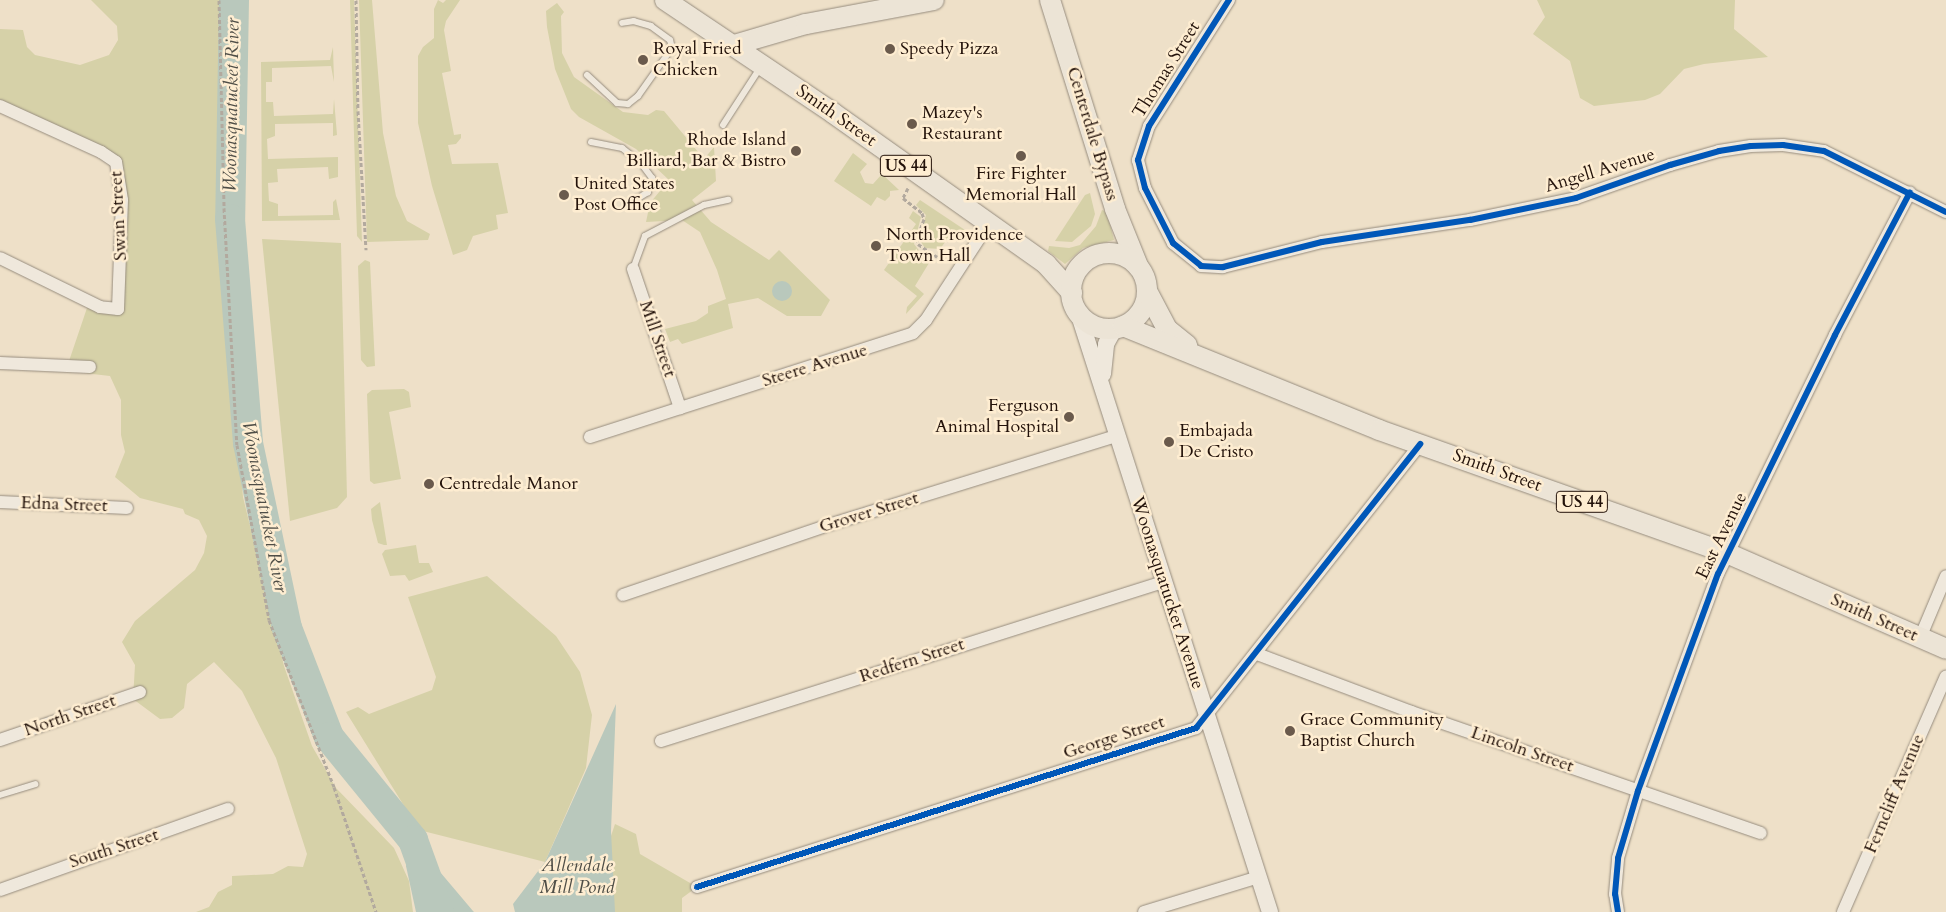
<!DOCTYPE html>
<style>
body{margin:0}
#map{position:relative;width:1946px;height:912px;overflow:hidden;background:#eee0c8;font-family:Cardo,serif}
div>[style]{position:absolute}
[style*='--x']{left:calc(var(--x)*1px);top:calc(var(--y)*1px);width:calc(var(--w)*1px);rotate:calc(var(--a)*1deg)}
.green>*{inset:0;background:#d6d1a8}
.water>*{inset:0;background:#b9c8bc}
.round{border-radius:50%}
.river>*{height:30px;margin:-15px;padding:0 15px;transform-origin:15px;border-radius:15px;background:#b9c8bc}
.path>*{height:3px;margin-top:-1.5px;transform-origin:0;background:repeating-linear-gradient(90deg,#b2a99e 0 4px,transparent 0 6.5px)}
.roads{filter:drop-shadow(0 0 1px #968c7e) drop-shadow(0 0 1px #968c7e)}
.service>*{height:6px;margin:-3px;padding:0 3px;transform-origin:3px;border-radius:3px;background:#efe8dc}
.minor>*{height:12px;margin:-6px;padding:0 6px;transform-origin:6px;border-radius:6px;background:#efe8dc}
.tertiary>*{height:16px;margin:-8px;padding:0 8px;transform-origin:8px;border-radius:8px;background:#efe8dc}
.primary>*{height:20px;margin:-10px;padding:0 10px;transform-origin:10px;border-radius:10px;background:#ece4d6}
.primary>.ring{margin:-10px;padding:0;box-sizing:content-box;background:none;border:20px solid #ece4d6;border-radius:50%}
.cycleway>*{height:6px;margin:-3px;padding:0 3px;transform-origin:3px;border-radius:3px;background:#0057b8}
.dots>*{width:14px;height:14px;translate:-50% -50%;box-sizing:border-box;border:2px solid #feedd1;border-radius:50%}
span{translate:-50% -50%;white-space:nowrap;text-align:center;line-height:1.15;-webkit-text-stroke:5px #feedd1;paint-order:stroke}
.shield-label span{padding:1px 4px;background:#feedd1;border:1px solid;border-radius:4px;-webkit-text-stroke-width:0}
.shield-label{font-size:16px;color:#23120a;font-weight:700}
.poi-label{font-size:18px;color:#23120a}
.left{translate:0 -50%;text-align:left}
.right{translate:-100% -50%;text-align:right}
.street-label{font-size:18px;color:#23120a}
.water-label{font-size:19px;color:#4f4e47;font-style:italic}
</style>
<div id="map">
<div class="green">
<div style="clip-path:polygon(91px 0,234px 0,229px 130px,224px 171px,222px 263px,228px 298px,230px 358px,243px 497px,284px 666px,312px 746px,336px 788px,394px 848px,409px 881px,413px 912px,196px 912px,209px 907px,218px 892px,232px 885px,232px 876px,273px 874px,288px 866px,303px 867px,307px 854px,276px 758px,242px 691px,214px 662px,187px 684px,184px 708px,172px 718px,160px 719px,133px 699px,135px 665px,122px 642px,135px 621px,195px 570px,204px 553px,207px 536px,199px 520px,185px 514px,183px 509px,140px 498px,115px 477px,125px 452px,121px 435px,121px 400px,110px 376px,75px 372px,68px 364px,88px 305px,116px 312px,120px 180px,108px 161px,0 110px,0 29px,23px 30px,27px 47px,35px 55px,80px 65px,109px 55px,118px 40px,117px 26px)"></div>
<div style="clip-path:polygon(350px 0,354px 0,362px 242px,357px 236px)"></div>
<div style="clip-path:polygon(359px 0,372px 0,383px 133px,396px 196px,407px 221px,430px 234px,428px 240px,367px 242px)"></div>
<div style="clip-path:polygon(438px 0,443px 3px,446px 0,460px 0,446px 21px,444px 30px,451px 71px,442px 73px,454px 135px,461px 134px,461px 138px,456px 144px,448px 145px,452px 164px,498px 163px,508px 213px,496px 215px,498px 229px,473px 236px,467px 250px,453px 255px,432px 186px,418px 123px,418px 56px,423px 47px,434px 38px,434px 9px)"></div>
<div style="clip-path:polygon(1537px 0,1735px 0,1734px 29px,1768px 57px,1704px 64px,1684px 69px,1660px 94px,1645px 100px,1594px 106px,1580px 98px,1570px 61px,1533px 34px,1545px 17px)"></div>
<div style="clip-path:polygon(557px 3px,564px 12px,561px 16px,562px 53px,574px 77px,623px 112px,648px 115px,656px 110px,664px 111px,704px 159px,714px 147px,716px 181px,692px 200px,711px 222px,769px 260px,779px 250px,830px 300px,821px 316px,787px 316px,758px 298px,728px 304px,733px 328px,682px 344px,678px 339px,670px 342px,665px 329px,696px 321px,708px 313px,708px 306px,726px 299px,717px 270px,700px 232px,682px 220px,646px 222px,650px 203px,669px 180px,636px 149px,579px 117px,571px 109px,555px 69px,547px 27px,546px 11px)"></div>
<div style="clip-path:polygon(333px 47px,334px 82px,331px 66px,272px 68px,272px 82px,266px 82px,266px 102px,273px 102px,274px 116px,333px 114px,334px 99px,337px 135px,333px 136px,333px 123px,275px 124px,275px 136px,267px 139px,268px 159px,338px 157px,338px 177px,329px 179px,328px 167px,277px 169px,278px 182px,268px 183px,269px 201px,278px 204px,278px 216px,333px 215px,333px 202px,336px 199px,340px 220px,262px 221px,261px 62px,330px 60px)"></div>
<div style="clip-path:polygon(853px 153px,867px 164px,860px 172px,865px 183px,873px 184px,882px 174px,899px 190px,890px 191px,890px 196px,885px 201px,877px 197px,871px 206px,834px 181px)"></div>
<div style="clip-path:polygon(1090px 193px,1095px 214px,1091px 226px,1072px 242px,1055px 241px,1085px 195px)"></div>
<div style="clip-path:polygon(920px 200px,968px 232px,966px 237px,954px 230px,940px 249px,925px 248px,919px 239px,926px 215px,916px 205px)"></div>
<div style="clip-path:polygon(1102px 210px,1107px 212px,1114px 240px,1083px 248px,1065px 264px,1048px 251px,1049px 246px,1069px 248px,1080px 245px,1096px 226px)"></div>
<div style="clip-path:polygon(913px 211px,921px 217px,914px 244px,929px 263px,915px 286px,924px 294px,906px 314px,907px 307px,917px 296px,884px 270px,916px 224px,909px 218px)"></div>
<div style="clip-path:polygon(262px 239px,341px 243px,347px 497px,337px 508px,290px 521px)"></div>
<div style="clip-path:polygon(365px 260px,370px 262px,375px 366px,367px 367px,361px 360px,358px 266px)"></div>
<div style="clip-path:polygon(404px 389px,409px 392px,411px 407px,389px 412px,401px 479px,374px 484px,370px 481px,367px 394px,372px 390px)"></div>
<div style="clip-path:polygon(380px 502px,387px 545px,384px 545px,378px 543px,372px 520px,371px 509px)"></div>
<div style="clip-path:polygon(416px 545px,419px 563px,429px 563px,433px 572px,409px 581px,405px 575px,390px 576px,382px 554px,385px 550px)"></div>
<div style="clip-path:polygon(487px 576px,556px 636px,580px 672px,592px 715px,586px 768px,545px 862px,419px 830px,346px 712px,358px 707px,369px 714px,432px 690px,436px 677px,408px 597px)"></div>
<div style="clip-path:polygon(615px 824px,636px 834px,640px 854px,697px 887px,682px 898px,682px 912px,574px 912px,607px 848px)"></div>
</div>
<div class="water">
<div class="round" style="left:772px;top:281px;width:20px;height:20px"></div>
<div style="clip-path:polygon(616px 704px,611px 831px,615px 912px,515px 912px,513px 904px,545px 862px)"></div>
<div style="clip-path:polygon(413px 840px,473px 911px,474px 912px,416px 912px,406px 866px)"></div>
</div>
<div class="river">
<div style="--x:234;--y:0;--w:219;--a:91"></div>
<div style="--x:230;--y:219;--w:225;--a:85.4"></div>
<div style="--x:248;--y:443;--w:189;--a:78.1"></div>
<div style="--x:287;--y:628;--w:117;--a:68.9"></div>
<div style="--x:329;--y:737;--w:133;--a:50.8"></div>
<div style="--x:413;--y:840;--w:77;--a:70.1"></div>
</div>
<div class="path">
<div style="--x:219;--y:0;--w:208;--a:88.6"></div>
<div style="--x:224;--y:208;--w:237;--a:86.9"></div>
<div style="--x:237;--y:445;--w:178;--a:79.6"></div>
<div style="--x:269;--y:620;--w:179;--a:68.7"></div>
<div style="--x:334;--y:787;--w:132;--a:71.4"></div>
<div style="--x:356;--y:0;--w:111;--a:89"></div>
<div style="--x:358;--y:111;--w:139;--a:86.7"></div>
<div style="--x:908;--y:188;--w:11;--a:117"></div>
<div style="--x:903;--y:198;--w:24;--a:38"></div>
<div style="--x:922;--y:213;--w:6;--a:72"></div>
<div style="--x:924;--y:219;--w:20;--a:110"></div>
<div style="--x:917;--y:238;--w:6;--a:81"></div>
<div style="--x:918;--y:244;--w:23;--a:34"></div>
</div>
<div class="roads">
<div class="service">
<div style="--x:587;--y:75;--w:41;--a:43"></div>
<div style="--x:617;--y:103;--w:11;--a:5"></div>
<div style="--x:628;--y:104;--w:13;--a:-39"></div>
<div style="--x:638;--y:96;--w:59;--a:-54.7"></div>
<div style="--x:672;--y:48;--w:8;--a:-104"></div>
<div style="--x:670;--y:40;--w:24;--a:-144"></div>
<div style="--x:651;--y:26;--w:18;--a:-164"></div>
<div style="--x:634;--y:21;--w:12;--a:171"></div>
<div style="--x:723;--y:125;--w:68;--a:-57"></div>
<div style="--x:591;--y:142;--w:32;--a:11"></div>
<div style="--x:622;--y:148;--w:23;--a:38"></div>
<div style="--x:640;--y:162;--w:20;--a:53"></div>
<div style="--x:652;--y:178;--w:15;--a:106"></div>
<div style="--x:648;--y:192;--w:25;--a:148"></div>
<div style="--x:633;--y:269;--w:35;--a:-70"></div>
<div style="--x:645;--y:236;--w:67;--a:-27.7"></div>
<div style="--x:704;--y:205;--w:25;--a:-12"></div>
<div style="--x:0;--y:795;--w:37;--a:-17"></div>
</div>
<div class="minor">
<div style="--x:1229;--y:0;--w:149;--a:122.4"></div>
<div style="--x:1149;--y:126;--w:36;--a:108"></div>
<div style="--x:1138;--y:160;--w:29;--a:76"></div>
<div style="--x:1145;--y:188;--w:62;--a:63"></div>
<div style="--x:1173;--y:243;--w:36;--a:39"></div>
<div style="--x:1201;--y:266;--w:22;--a:3"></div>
<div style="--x:1223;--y:267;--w:102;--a:-14.2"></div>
<div style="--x:1322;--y:242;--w:150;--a:-8.5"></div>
<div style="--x:1470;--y:220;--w:108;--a:-11.7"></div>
<div style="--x:1576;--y:198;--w:100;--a:-19.3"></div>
<div style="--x:1670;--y:165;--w:51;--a:-15.9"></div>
<div style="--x:1719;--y:151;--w:32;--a:-9"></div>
<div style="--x:1751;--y:146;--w:32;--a:-2"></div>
<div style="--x:1783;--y:145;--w:41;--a:8.3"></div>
<div style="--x:1824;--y:151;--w:136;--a:26.6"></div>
<div style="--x:0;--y:106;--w:111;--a:24.5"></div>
<div style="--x:101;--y:152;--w:18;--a:34"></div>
<div style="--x:116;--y:162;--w:38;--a:81"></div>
<div style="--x:122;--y:200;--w:109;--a:92.1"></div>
<div style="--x:118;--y:309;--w:18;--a:-174"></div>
<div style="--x:100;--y:307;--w:111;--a:-153.9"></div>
<div style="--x:633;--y:269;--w:147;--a:71.3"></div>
<div style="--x:0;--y:363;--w:90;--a:2.5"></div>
<div style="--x:590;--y:437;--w:339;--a:-17.8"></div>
<div style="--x:913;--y:333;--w:18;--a:-45"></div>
<div style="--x:926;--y:320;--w:113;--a:-56.9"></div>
<div style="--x:0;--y:502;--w:127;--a:2.7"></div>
<div style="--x:623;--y:595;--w:221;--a:-18.8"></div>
<div style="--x:832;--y:524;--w:298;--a:-17.2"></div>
<div style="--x:1920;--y:638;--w:67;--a:-67.2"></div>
<div style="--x:1257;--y:654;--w:165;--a:20.6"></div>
<div style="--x:1411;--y:712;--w:370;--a:19.1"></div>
<div style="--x:0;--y:740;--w:148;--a:-18.9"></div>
<div style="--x:661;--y:741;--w:527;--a:-17.57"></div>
<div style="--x:697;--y:887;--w:524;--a:-17.67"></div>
<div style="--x:1196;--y:728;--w:362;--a:-51.7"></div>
<div style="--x:0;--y:890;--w:242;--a:-19.6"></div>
<div style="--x:1144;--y:912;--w:120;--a:-16.9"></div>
<div style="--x:1618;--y:912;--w:18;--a:-99"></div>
<div style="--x:1615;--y:894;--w:36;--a:-85"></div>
<div style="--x:1618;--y:858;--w:70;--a:-73.4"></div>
<div style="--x:1638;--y:791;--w:231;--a:-69.8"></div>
<div style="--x:1718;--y:574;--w:266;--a:-63.9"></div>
<div style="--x:1835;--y:335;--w:161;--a:-62.3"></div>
<div style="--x:1843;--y:912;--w:257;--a:-66.4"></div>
</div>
<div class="tertiary">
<div style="--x:1078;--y:312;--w:630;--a:72.26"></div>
<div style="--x:1103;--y:374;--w:30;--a:-84"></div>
<div style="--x:1106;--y:344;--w:18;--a:-61"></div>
</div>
<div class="primary">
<div style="--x:665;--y:0;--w:202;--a:33.9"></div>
<div style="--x:833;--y:113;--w:261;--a:35.3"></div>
<div style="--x:1046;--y:264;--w:39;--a:48"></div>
<div style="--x:1050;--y:0;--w:219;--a:72.7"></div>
<div style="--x:1115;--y:209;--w:61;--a:68"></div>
<div style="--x:734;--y:45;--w:75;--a:-16.3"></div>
<div style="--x:806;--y:24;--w:130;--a:-10.6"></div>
<div class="ring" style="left:1071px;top:253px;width:56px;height:56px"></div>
<div style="--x:1147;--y:291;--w:43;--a:62.2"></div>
<div style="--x:1167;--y:329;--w:26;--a:39"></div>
<div style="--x:1123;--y:326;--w:276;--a:22.1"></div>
<div style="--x:1379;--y:430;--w:371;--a:19.5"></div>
<div style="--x:1729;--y:554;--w:237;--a:23.6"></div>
</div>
</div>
<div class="cycleway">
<div style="--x:1229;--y:0;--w:149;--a:122.4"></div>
<div style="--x:1149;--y:126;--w:36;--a:108"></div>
<div style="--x:1138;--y:160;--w:29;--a:76"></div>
<div style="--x:1145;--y:188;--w:62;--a:63"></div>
<div style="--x:1173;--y:243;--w:36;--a:39"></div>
<div style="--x:1201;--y:266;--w:22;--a:3"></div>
<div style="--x:1223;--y:267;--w:102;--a:-14.2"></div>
<div style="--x:1322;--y:242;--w:150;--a:-8.5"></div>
<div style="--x:1470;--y:220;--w:108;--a:-11.7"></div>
<div style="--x:1576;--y:198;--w:100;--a:-19.3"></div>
<div style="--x:1670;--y:165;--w:51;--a:-15.9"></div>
<div style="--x:1719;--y:151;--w:32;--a:-9"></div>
<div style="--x:1751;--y:146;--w:32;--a:-2"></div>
<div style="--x:1783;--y:145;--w:41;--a:8.3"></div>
<div style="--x:1824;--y:151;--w:136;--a:26.6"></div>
<div style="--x:697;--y:887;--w:524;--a:-17.67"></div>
<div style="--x:1196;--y:728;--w:362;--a:-51.7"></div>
<div style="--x:1618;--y:912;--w:18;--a:-99"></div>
<div style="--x:1615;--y:894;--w:36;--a:-85"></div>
<div style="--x:1618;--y:858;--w:70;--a:-73.4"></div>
<div style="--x:1638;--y:791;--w:231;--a:-69.8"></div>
<div style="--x:1718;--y:574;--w:266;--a:-63.9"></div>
<div style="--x:1835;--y:335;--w:161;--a:-62.3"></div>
</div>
<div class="dots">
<div style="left:890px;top:49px;background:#6a5a4c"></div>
<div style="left:643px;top:60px;background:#6a5a4c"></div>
<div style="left:912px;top:124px;background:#6a5a4c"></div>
<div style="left:796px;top:151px;background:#6a5a4c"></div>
<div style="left:1021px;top:156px;background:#6a5a4c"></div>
<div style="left:564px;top:195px;background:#6a5a4c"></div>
<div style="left:876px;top:246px;background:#6a5a4c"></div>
<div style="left:1069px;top:417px;background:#6a5a4c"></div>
<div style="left:1169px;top:442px;background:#6a5a4c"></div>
<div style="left:429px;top:484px;background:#6a5a4c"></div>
<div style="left:1290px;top:731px;background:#6a5a4c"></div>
</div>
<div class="shield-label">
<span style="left:906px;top:166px">US 44</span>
<span style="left:1582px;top:502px">US 44</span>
</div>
<div class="poi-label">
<span class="left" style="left:900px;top:49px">Speedy Pizza</span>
<span class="left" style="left:653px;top:60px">Royal Fried<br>Chicken</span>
<span class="left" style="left:922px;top:124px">Mazey's<br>Restaurant</span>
<span class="right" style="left:786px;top:151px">Rhode Island<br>Billiard, Bar &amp; Bistro</span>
<span style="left:1021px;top:185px">Fire Fighter<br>Memorial Hall</span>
<span class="left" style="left:574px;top:195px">United States<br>Post Office</span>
<span class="left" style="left:886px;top:246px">North Providence<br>Town Hall</span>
<span class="right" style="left:1059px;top:417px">Ferguson<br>Animal Hospital</span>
<span class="left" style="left:1179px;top:442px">Embajada<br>De Cristo</span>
<span class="left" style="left:439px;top:484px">Centredale Manor</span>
<span class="left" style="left:1300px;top:731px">Grace Community<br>Baptist Church</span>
</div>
<div class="street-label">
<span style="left:1167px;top:70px;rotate:-58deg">Thomas Street</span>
<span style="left:836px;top:116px;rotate:35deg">Smith Street</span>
<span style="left:1092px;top:134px;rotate:73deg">Centerdale Bypass</span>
<span style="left:1600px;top:171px;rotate:-17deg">Angell Avenue</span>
<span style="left:119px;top:216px;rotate:-93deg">Swan Street</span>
<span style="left:657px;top:339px;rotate:71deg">Mill Street</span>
<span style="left:815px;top:366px;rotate:-17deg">Steere Avenue</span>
<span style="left:1497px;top:471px;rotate:20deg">Smith Street</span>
<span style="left:64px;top:505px;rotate:2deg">Edna Street</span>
<span style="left:869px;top:513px;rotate:-17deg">Grover Street</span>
<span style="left:1722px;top:536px;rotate:-64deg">East Avenue</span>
<span style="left:1167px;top:593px;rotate:72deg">Woonasquatucket Avenue</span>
<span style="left:1874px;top:618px;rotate:24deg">Smith Street</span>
<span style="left:912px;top:661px;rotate:-18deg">Redfern Street</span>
<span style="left:70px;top:716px;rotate:-19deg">North Street</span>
<span style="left:1114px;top:738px;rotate:-18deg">George Street</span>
<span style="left:1522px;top:750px;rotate:19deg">Lincoln Street</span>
<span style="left:1895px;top:794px;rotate:-67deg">Ferncliff Avenue</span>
<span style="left:114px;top:849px;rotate:-18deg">South Street</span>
</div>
<div class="water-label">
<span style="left:232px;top:105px;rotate:-89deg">Woonasquatucket River</span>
<span style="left:264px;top:507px;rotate:79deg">Woonasquatucket River</span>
<span style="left:577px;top:877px">Allendale<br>Mill Pond</span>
</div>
</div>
